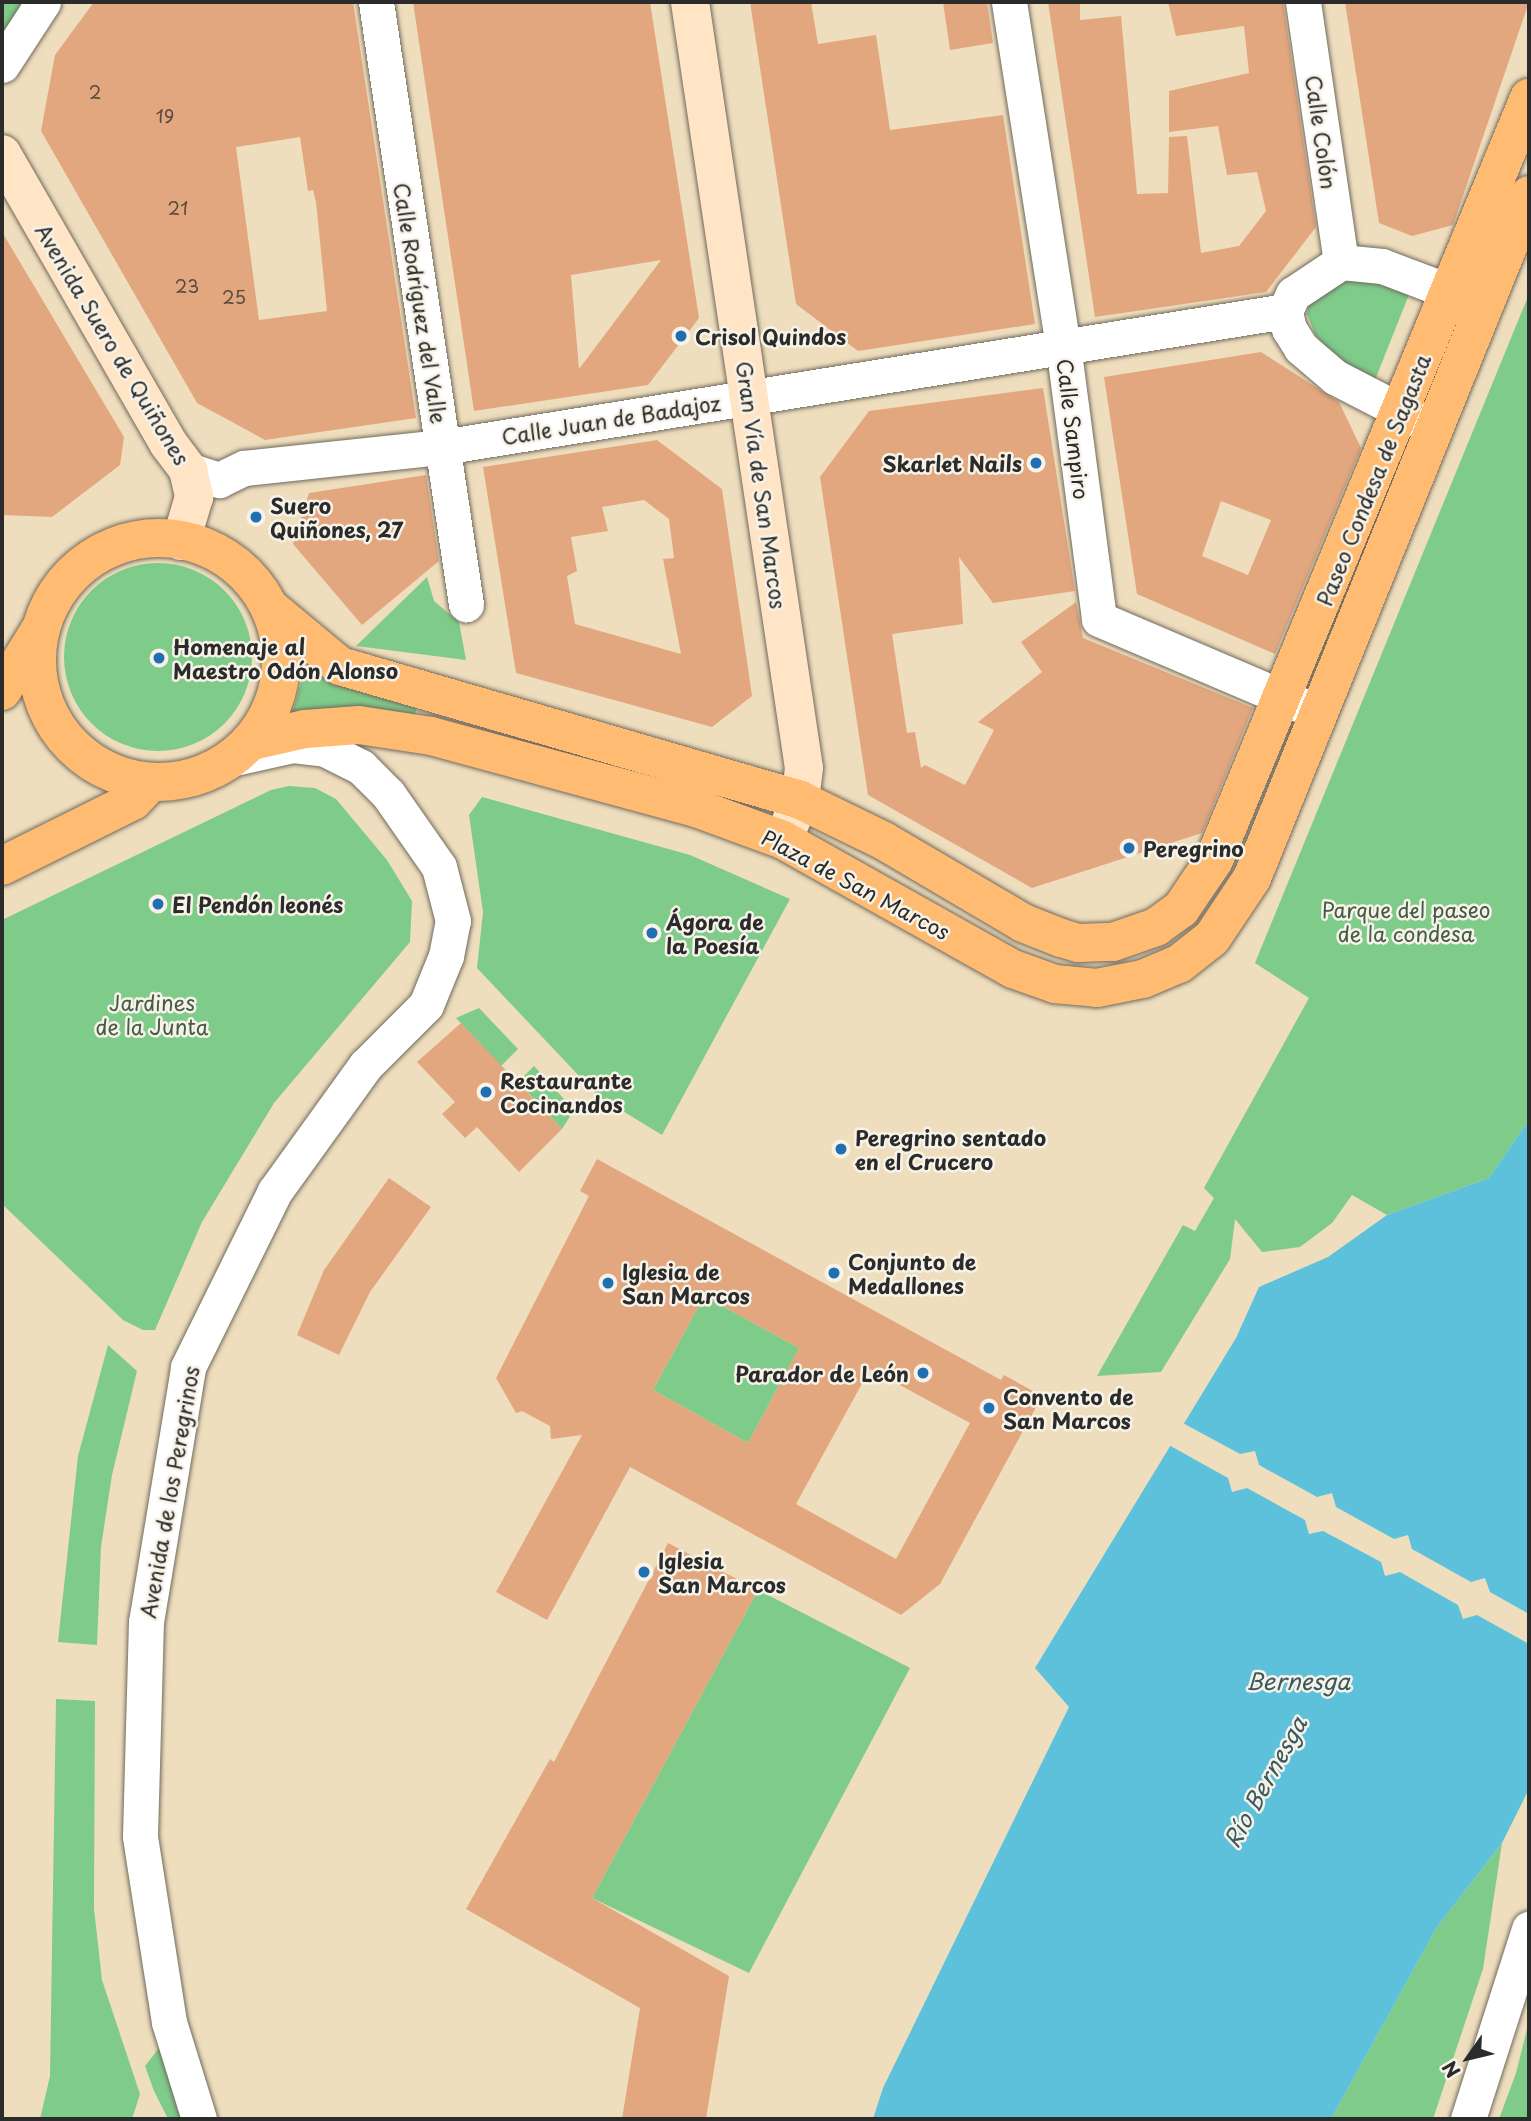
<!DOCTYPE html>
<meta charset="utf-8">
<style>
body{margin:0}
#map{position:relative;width:1531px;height:2121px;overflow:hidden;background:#efdebd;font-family:"Playpen Sans",sans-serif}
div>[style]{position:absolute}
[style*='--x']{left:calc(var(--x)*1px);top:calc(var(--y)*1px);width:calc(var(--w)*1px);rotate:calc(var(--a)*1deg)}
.green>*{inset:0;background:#7fcb8a}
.round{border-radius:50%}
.water>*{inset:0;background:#5dc1dc}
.pier>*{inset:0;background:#efdebd}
.building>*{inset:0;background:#e2a77f}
.roads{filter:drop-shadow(0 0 2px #706a5e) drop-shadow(0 0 2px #706a5e)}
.street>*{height:35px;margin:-17.5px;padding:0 17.5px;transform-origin:17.5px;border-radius:17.5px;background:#fff}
.secondary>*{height:38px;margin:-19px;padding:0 19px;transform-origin:19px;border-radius:19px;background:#ffe4c6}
.primary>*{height:38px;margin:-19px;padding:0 19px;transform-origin:19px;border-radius:19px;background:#ffbb71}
.primary>.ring{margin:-19px;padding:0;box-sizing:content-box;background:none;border:38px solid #ffbb71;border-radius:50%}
.dots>*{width:19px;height:19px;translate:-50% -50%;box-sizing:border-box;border:4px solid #f7f3e8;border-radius:50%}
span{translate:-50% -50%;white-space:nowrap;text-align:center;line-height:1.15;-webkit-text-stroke:5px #f7f3e8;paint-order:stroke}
.number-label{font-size:18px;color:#594a40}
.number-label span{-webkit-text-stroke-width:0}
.street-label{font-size:21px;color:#2b2b2b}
.poi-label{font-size:21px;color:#2b2b2b;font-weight:700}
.left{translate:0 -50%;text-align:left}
.right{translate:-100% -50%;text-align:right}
.park-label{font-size:21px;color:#445b48}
.water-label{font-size:23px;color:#3a5860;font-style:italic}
.frame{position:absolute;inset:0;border:4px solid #2b2b2b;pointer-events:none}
.north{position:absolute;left:1433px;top:2023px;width:70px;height:70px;-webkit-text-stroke:5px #f7f3e8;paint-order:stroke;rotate:236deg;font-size:19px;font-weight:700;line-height:28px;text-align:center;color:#2b2b2b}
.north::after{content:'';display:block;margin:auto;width:24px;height:32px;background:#2b2b2b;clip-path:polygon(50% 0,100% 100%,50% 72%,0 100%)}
</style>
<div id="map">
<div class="green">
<div style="clip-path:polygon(2px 2px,24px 2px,2px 39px)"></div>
<div style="clip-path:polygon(1352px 269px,1410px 292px,1375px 380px,1336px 360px,1315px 334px,1307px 314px,1309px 297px)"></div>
<div style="clip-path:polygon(1529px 294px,1529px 1120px,1489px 1178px,1387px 1215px,1352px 1195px,1332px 1223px,1300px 1247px,1262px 1252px,1235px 1219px,1230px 1259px,1161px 1372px,1097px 1376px,1183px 1225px,1195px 1231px,1214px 1198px,1204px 1188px,1309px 998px,1255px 963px)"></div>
<div class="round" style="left:64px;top:563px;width:188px;height:188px"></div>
<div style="clip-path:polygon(427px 577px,434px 601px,459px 622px,466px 660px,356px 646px)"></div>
<div style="clip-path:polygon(305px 669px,350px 688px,417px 702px,415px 717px,292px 714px)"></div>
<div style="clip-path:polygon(289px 786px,315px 788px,336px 799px,387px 860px,412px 901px,410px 942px,274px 1103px,202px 1222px,155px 1330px,143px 1330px,123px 1320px,2px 1204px,2px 920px,271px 790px)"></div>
<div style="clip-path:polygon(482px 797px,690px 855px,790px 899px,662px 1135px,598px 1096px,477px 968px,483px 912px,469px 815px)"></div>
<div style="clip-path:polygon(479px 1008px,518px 1049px,501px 1066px,456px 1018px)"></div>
<div style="clip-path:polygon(534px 1066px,574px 1110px,562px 1129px,518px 1082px)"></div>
<div style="clip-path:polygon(704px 1296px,799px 1348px,748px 1443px,653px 1390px)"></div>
<div style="clip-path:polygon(108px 1345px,137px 1371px,112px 1475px,101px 1547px,97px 1645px,58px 1642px,78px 1456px)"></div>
<div style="clip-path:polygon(758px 1590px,910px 1668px,749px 1973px,592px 1898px)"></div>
<div style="clip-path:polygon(56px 1699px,95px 1701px,94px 1909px,102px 1980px,140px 2094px,132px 2119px,40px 2119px,50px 2076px)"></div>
<div style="clip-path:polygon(1502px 1843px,1483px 1969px,1433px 2119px,1331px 2119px,1437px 1927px)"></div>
<div style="clip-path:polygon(1529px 2021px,1529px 2119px,1499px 2119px,1516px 2073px)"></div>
<div style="clip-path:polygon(159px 2048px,187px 2119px,167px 2117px,154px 2091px,145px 2066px)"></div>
</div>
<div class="water">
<div style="clip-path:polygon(1529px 1120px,1529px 1789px,1502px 1843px,1437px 1927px,1331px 2119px,873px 2119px,883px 2088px,1069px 1707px,1035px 1668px,1236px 1338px,1259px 1287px,1328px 1257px,1387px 1215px,1489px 1178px)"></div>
</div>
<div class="pier">
<div style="clip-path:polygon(1181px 1422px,1240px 1454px,1255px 1451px,1259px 1465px,1317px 1497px,1332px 1493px,1336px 1507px,1394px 1539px,1408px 1535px,1412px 1549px,1471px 1582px,1485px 1578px,1490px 1592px,1529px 1614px,1529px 1644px,1477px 1615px,1463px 1619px,1458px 1605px,1400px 1572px,1385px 1576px,1381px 1562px,1323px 1531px,1309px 1534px,1305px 1520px,1247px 1488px,1232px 1492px,1228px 1478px,1167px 1444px)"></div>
</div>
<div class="building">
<div style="clip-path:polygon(evenodd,94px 2px,353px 2px,416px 418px,265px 440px,197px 403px,41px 131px,55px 55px,94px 2px,300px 137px,308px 191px,313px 190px,316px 202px,327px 311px,259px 320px,236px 147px,300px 137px)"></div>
<div style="clip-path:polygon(evenodd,413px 2px,650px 2px,699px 318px,648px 385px,474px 411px,413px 2px,661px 260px,579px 369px,571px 275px,661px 260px)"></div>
<div style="clip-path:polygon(750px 2px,811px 2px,818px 44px,876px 35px,890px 130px,1003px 115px,1035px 324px,858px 351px,796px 304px)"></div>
<div style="clip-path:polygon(943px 2px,987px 2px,993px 43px,950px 50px)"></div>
<div style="clip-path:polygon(1048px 2px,1080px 2px,1080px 20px,1121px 16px,1137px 194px,1168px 193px,1169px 137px,1187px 136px,1201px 253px,1239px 246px,1266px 211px,1257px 172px,1227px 175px,1218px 126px,1169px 132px,1169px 91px,1249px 73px,1244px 26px,1176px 36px,1168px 2px,1283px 2px,1316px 227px,1266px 292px,1095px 317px)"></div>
<div style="clip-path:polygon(1345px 2px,1529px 2px,1453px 225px,1412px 236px,1379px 223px)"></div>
<div style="clip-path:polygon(2px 232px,124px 437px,120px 465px,52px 517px,2px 515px)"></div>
<div style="clip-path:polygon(evenodd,1261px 352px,1339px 402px,1361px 448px,1275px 654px,1137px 594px,1104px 377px,1261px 352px,1221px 501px,1271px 520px,1248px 575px,1202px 556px,1221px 501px)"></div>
<div style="clip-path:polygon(1043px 388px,1075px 591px,993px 603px,959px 557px,963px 624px,892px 634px,907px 733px,915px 732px,921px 768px,925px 765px,965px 785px,994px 730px,978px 722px,1042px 672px,1021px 642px,1076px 602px,1083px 638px,1253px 708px,1202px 833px,1032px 888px,868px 795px,820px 477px,869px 411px)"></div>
<div style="clip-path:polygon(evenodd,657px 440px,722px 489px,752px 696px,712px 727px,516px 673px,483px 467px,657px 440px,644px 500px,669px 519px,674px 558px,663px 559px,681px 654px,575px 624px,567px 576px,577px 571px,571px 537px,608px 531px,602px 507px,644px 500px)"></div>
<div style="clip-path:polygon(426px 475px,439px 561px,362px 625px,293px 544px,309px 493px)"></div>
<div style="clip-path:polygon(461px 1023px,562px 1129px,519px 1172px,477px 1127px,465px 1138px,442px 1114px,455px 1102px,417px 1062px)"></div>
<div style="clip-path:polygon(evenodd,597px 1159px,1001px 1380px,1004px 1375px,1042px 1396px,940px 1584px,901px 1615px,630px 1467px,547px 1620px,496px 1592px,582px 1435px,551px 1439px,550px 1426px,522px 1411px,516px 1413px,496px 1378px,589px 1196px,580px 1191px,597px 1159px,704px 1296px,799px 1348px,748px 1443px,653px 1390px,704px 1296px,597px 1159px,870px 1369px,970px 1423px,896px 1559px,796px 1504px,870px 1369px)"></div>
<div style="clip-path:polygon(389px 1178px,431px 1207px,370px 1292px,339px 1355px,297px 1335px,324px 1270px)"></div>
<div style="clip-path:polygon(668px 1543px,758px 1590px,592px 1898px,729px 1976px,706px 2119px,622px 2119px,640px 2008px,466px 1909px,550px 1759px,554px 1762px)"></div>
</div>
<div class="roads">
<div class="street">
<div style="--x:376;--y:2;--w:609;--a:81.5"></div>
<div style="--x:1009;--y:2;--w:347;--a:81.1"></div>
<div style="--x:1063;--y:345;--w:276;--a:82.5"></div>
<div style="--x:1099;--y:619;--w:239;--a:23.1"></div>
<div style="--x:1303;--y:2;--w:263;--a:81.7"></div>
<div style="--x:2;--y:65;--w:75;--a:-56.9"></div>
<div style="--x:1424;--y:423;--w:100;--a:-152.7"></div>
<div style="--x:1335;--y:377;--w:45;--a:-139.5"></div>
<div style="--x:1301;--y:348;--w:22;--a:-122"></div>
<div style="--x:1289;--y:329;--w:18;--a:-103"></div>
<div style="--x:1285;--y:311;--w:19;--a:-65"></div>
<div style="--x:1293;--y:294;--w:58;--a:-33.7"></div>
<div style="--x:1341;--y:262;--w:41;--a:5.6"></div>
<div style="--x:1382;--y:266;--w:102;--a:20.8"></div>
<div style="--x:188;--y:470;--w:33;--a:18"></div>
<div style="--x:219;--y:480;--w:28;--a:-26"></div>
<div style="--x:244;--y:468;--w:199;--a:-6.1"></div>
<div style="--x:442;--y:447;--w:854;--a:-9.16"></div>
<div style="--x:199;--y:2119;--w:102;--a:-107.2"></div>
<div style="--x:169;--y:2022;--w:188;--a:-98.9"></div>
<div style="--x:140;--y:1836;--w:214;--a:-88.4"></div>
<div style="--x:146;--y:1622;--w:258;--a:-80.6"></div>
<div style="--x:188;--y:1367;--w:196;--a:-63.7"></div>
<div style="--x:275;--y:1191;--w:155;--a:-54.2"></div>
<div style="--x:366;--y:1065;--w:85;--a:-45"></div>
<div style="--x:426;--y:1005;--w:53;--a:-67.8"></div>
<div style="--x:446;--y:956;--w:36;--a:-79"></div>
<div style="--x:453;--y:921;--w:56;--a:-104.5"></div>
<div style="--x:439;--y:867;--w:89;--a:-124.9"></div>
<div style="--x:388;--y:794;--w:38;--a:-135"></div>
<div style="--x:361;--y:767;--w:40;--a:-153.4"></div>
<div style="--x:325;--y:749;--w:32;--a:-173"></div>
<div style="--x:293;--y:745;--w:65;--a:167.5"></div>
<div style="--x:1468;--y:2119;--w:200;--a:-72.2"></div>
</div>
<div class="secondary">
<div style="--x:690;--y:2;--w:774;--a:81.54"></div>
<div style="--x:804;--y:768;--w:32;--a:97"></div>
<div style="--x:800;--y:800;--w:43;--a:113"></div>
<div style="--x:2;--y:154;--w:333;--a:60.1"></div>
<div style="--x:168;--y:443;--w:34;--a:53"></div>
<div style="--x:188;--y:470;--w:28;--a:77"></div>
<div style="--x:194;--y:497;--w:46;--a:106.5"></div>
</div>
<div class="primary">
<div class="ring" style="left:37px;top:538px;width:206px;height:206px"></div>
<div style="--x:274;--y:611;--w:86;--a:39.8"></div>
<div style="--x:340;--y:666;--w:479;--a:16.2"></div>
<div style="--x:800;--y:800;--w:93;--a:26"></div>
<div style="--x:884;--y:841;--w:161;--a:30.5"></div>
<div style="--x:1023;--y:923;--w:41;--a:21.5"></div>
<div style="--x:1061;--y:938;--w:18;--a:16"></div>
<div style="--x:1078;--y:943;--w:35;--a:-2"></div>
<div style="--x:1113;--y:942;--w:46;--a:-19.2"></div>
<div style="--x:1156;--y:927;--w:31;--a:-36"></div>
<div style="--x:1181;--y:909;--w:59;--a:-56"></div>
<div style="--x:1214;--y:860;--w:825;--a:-67.54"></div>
<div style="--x:2;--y:691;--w:70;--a:-58.3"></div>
<div style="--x:252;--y:741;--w:54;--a:-12.8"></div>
<div style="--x:305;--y:729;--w:54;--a:-4.2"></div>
<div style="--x:359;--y:725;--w:73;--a:8.7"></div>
<div style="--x:431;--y:736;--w:275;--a:15.2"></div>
<div style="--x:696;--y:808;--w:93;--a:20.2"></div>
<div style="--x:783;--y:840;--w:264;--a:29.3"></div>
<div style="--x:1013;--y:969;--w:45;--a:19.7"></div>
<div style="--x:1055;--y:984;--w:42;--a:5.4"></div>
<div style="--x:1097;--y:988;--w:47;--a:-11.1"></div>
<div style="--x:1143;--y:979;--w:39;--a:-23"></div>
<div style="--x:1179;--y:964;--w:42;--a:-38.2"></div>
<div style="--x:1212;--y:938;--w:72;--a:-56.3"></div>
<div style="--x:1252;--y:878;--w:737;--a:-67.92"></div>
<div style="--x:2;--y:866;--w:146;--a:-26.4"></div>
<div style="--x:133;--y:801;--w:26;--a:-47"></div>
</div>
</div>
<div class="dots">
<div style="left:681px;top:336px;background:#1f6fb2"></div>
<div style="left:1036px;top:463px;background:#1f6fb2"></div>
<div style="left:256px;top:517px;background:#1f6fb2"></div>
<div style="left:159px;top:658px;background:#1f6fb2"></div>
<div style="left:1129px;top:848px;background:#1f6fb2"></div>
<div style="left:158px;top:904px;background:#1f6fb2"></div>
<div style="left:652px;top:933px;background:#1f6fb2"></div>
<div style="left:486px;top:1092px;background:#1f6fb2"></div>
<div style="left:841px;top:1149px;background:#1f6fb2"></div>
<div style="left:834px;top:1273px;background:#1f6fb2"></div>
<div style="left:608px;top:1283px;background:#1f6fb2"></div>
<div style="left:923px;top:1373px;background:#1f6fb2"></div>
<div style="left:989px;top:1408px;background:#1f6fb2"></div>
<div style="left:644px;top:1572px;background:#1f6fb2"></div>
</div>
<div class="number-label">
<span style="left:95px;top:92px">2</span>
<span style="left:165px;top:116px">19</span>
<span style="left:178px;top:208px">21</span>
<span style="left:187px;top:286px">23</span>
<span style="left:234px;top:297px">25</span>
</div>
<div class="street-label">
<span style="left:1322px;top:132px;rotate:82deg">Calle Colón</span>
<span style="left:421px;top:303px;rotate:81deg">Calle Rodríguez del Valle</span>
<span style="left:113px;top:344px;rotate:59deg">Avenida Suero de Quiñones</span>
<span style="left:611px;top:419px;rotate:-9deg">Calle Juan de Badajoz</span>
<span style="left:1074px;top:429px;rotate:83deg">Calle Sampiro</span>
<span style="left:1373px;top:480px;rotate:-68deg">Paseo Condesa de Sagasta</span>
<span style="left:762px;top:485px;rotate:82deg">Gran Vía de San Marcos</span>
<span style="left:856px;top:884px;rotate:28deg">Plaza de San Marcos</span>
<span style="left:169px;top:1492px;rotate:-80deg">Avenida de los Peregrinos</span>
</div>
<div class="poi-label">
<span class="left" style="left:695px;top:336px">Crisol Quindos</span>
<span class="right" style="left:1022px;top:463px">Skarlet Nails</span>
<span class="left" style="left:270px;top:517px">Suero<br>Quiñones, 27</span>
<span class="left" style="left:173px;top:658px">Homenaje al<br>Maestro Odón Alonso</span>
<span class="left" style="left:1143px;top:848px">Peregrino</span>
<span class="left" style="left:172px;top:904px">El Pendón leonés</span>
<span class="left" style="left:666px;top:933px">Ágora de<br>la Poesía</span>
<span class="left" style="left:500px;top:1092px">Restaurante<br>Cocinandos</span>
<span class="left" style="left:855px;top:1149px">Peregrino sentado<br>en el Crucero</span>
<span class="left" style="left:848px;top:1273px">Conjunto de<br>Medallones</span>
<span class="left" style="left:622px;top:1283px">Iglesia de<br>San Marcos</span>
<span class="right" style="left:909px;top:1373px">Parador de León</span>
<span class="left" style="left:1003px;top:1408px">Convento de<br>San Marcos</span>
<span class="left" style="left:658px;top:1572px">Iglesia<br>San Marcos</span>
</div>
<div class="park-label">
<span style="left:1406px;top:921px">Parque del paseo<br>de la condesa</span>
<span style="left:152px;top:1014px">Jardines<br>de la Junta</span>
</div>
<div class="water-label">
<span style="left:1298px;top:1681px">Bernesga</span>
<span style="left:1265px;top:1782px;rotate:-61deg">Río Bernesga</span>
</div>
<div class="frame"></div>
<div class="north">N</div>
</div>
